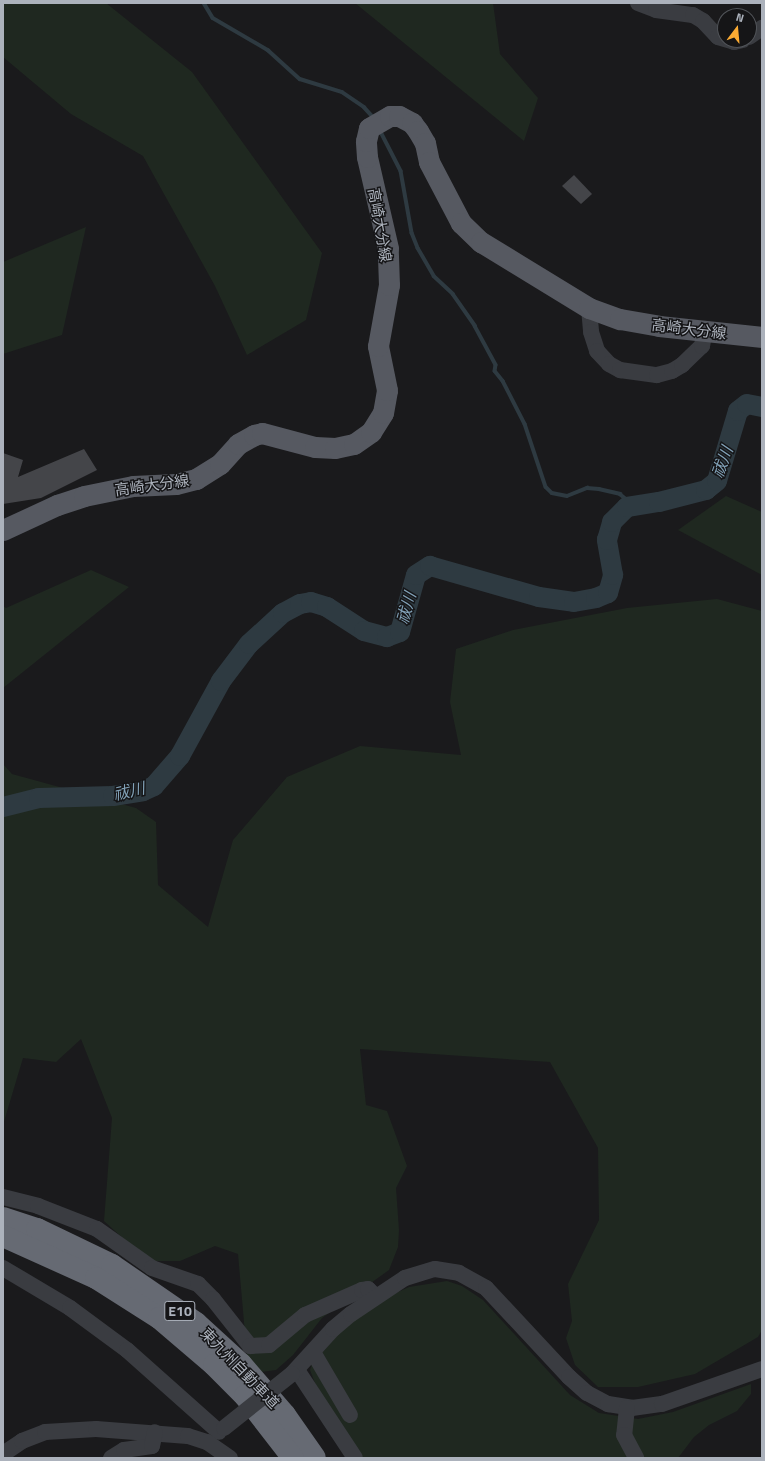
<!DOCTYPE html>
<meta charset="utf-8">
<style>
body{margin:0}
#map{position:relative;width:765px;height:1461px;overflow:hidden;background:#1a1a1c;font-family:"Titillium Web","Noto Sans JP",sans-serif}
div>[style]{position:absolute}
[style*='--x']{left:calc(var(--x)*1px);top:calc(var(--y)*1px);width:calc(var(--w)*1px);rotate:calc(var(--a)*1deg)}
.green>*{inset:0;background:#1f2820}
.stream>*{height:3.5px;margin:-1.75px;padding:0 1.75px;transform-origin:1.75px;border-radius:1.75px;background:#2e3a41}
.river>*{height:20px;margin:-10px;padding:0 10px;transform-origin:10px;border-radius:10px;background:#2e3a41}
.building>*{inset:0;background:#444549}
.minor>*{height:16px;margin:-8px;padding:0 8px;transform-origin:8px;border-radius:8px;background:#3a3c41}
.major>*{height:21px;margin:-10.5px;padding:0 10.5px;transform-origin:10.5px;border-radius:10.5px;background:#565961}
.highway>*{height:22px;margin:-11px;padding:0 11px;transform-origin:11px;border-radius:11px;background:#666a73}
.minor-bridge>*{height:16px;margin:-8px;padding:0 8px;transform-origin:8px;border-radius:8px;background:#3a3c41}
span{translate:-50% -50%;white-space:nowrap;text-align:center;line-height:1.15;-webkit-text-stroke:3px #151517;paint-order:stroke}
.shield-label span{padding:1px 3px;background:#151517;border:1px solid;border-radius:3px;-webkit-text-stroke-width:0}
.shield-label{font-size:14px;color:#acb2bc;font-weight:700}
.street-label{font-size:15px;color:#acb2bc}
.water-label{font-size:16px;color:#82a2b8;font-style:italic}
.frame{position:absolute;inset:0;border:4px solid #acb2bc;pointer-events:none}
.north{position:absolute;left:717px;top:8px;width:40px;height:40px;box-sizing:border-box;background:#151517;border:1px solid #515459;border-radius:50%;rotate:16deg;font-size:11px;font-weight:700;line-height:16px;text-align:center;color:#acb2bc}
.north::after{content:'';display:block;margin:auto;width:14px;height:18px;background:#fbab33;clip-path:polygon(50% 0,100% 100%,50% 72%,0 100%)}
</style>
<div id="map">
<div class="green">
<div style="clip-path:polygon(3px 3px,106px 3px,192px 72px,322px 253px,306px 320px,247px 355px,215px 286px,143px 156px,71px 114px,3px 57px)"></div>
<div style="clip-path:polygon(355px 3px,493px 3px,500px 54px,538px 98px,524px 141px)"></div>
<div style="clip-path:polygon(86px 227px,62px 335px,3px 354px,3px 262px)"></div>
<div style="clip-path:polygon(726px 496px,762px 512px,762px 575px,678px 530px)"></div>
<div style="clip-path:polygon(91px 570px,129px 587px,3px 688px,3px 606px,6px 608px)"></div>
<div style="clip-path:polygon(717px 599px,762px 611px,762px 1330px,758px 1337px,695px 1374px,638px 1387px,598px 1387px,575px 1365px,566px 1338px,572px 1321px,568px 1284px,599px 1220px,598px 1148px,550px 1062px,360px 1049px,366px 1105px,387px 1111px,407px 1166px,396px 1188px,399px 1230px,398px 1247px,389px 1270px,322px 1318px,293px 1355px,276px 1370px,261px 1372px,247px 1356px,238px 1254px,215px 1246px,180px 1261px,148px 1261px,104px 1221px,112px 1118px,81px 1039px,56px 1062px,23px 1058px,3px 1125px,3px 764px,12px 774px,136px 808px,156px 822px,158px 885px,208px 927px,233px 840px,287px 777px,360px 746px,461px 755px,450px 702px,456px 649px,513px 630px,627px 608px)"></div>
<div style="clip-path:polygon(447px 1281px,462px 1286px,483px 1300px,570px 1395px,599px 1413px,638px 1419px,673px 1412px,751px 1384px,751px 1394px,737px 1411px,709px 1425px,694px 1437px,678px 1458px,359px 1458px,315px 1383px,310px 1370px,312px 1364px,344px 1328px,387px 1297px,409px 1287px)"></div>
</div>
<div class="stream">
<div style="--x:204;--y:3;--w:17;--a:59"></div>
<div style="--x:213;--y:18;--w:64;--a:30.2"></div>
<div style="--x:268;--y:50;--w:43;--a:42.2"></div>
<div style="--x:300;--y:79;--w:44;--a:17.2"></div>
<div style="--x:342;--y:92;--w:27;--a:34"></div>
<div style="--x:364;--y:107;--w:13;--a:48"></div>
<div style="--x:380;--y:130;--w:46;--a:62.9"></div>
<div style="--x:401;--y:171;--w:63;--a:79.9"></div>
<div style="--x:412;--y:233;--w:16;--a:68"></div>
<div style="--x:418;--y:248;--w:32;--a:60"></div>
<div style="--x:434;--y:276;--w:26;--a:43"></div>
<div style="--x:453;--y:294;--w:39;--a:55"></div>
<div style="--x:475;--y:326;--w:44;--a:61.7"></div>
<div style="--x:496;--y:365;--w:6;--a:99"></div>
<div style="--x:495;--y:371;--w:13;--a:51"></div>
<div style="--x:503;--y:381;--w:48;--a:62.9"></div>
<div style="--x:525;--y:424;--w:66;--a:71.6"></div>
<div style="--x:546;--y:487;--w:8;--a:45"></div>
<div style="--x:552;--y:493;--w:15;--a:11"></div>
<div style="--x:567;--y:496;--w:22;--a:-22"></div>
<div style="--x:587;--y:488;--w:12;--a:5"></div>
<div style="--x:599;--y:489;--w:22;--a:13"></div>
<div style="--x:620;--y:494;--w:19;--a:39"></div>
</div>
<div class="river">
<div style="--x:3;--y:807;--w:37;--a:-14"></div>
<div style="--x:39;--y:798;--w:74;--a:-1.5"></div>
<div style="--x:113;--y:796;--w:30;--a:-9"></div>
<div style="--x:143;--y:791;--w:12;--a:-24"></div>
<div style="--x:154;--y:786;--w:40;--a:-49"></div>
<div style="--x:180;--y:756;--w:85;--a:-61.3"></div>
<div style="--x:221;--y:681;--w:46;--a:-52.9"></div>
<div style="--x:249;--y:644;--w:46;--a:-42.4"></div>
<div style="--x:283;--y:613;--w:19;--a:-28"></div>
<div style="--x:300;--y:604;--w:11;--a:-10"></div>
<div style="--x:311;--y:602;--w:17;--a:17"></div>
<div style="--x:327;--y:607;--w:44;--a:33"></div>
<div style="--x:364;--y:631;--w:24;--a:15"></div>
<div style="--x:387;--y:637;--w:14;--a:-21"></div>
<div style="--x:400;--y:632;--w:59;--a:-74.3"></div>
<div style="--x:416;--y:575;--w:17;--a:-33"></div>
<div style="--x:430;--y:566;--w:113;--a:15.9"></div>
<div style="--x:539;--y:597;--w:35;--a:8"></div>
<div style="--x:574;--y:602;--w:22;--a:-10"></div>
<div style="--x:596;--y:598;--w:13;--a:-23"></div>
<div style="--x:608;--y:593;--w:19;--a:-74"></div>
<div style="--x:613;--y:575;--w:36;--a:-100"></div>
<div style="--x:607;--y:540;--w:19;--a:-74"></div>
<div style="--x:612;--y:522;--w:21;--a:-45"></div>
<div style="--x:627;--y:507;--w:32;--a:-9"></div>
<div style="--x:659;--y:502;--w:49;--a:-14.3"></div>
<div style="--x:706;--y:490;--w:14;--a:-39"></div>
<div style="--x:717;--y:481;--w:73;--a:-73.3"></div>
<div style="--x:738;--y:411;--w:11;--a:-38"></div>
<div style="--x:747;--y:404;--w:15;--a:11"></div>
</div>
<div class="building">
<div style="clip-path:polygon(574px 175px,592px 194px,581px 204px,562px 186px)"></div>
<div style="clip-path:polygon(84px 449px,97px 470px,41px 498px,3px 504px,3px 453px,23px 460px,18px 477px)"></div>
</div>
<div class="minor">
<div style="--x:638;--y:3;--w:19;--a:21"></div>
<div style="--x:656;--y:10;--w:37;--a:8"></div>
<div style="--x:693;--y:15;--w:12;--a:31"></div>
<div style="--x:703;--y:21;--w:22;--a:47"></div>
<div style="--x:718;--y:37;--w:17;--a:17"></div>
<div style="--x:734;--y:42;--w:9;--a:-13"></div>
<div style="--x:749;--y:37;--w:16;--a:-35"></div>
<div style="--x:589;--y:308;--w:24;--a:85"></div>
<div style="--x:591;--y:332;--w:20;--a:72"></div>
<div style="--x:597;--y:351;--w:18;--a:47"></div>
<div style="--x:609;--y:364;--w:13;--a:29"></div>
<div style="--x:620;--y:370;--w:37;--a:8"></div>
<div style="--x:657;--y:375;--w:16;--a:-15"></div>
<div style="--x:672;--y:371;--w:12;--a:-31"></div>
<div style="--x:682;--y:365;--w:28;--a:-44"></div>
<div style="--x:702;--y:346;--w:15;--a:-79"></div>
<div style="--x:3;--y:1197;--w:36;--a:14"></div>
<div style="--x:38;--y:1206;--w:63;--a:21.3"></div>
<div style="--x:97;--y:1229;--w:67;--a:35.3"></div>
<div style="--x:152;--y:1268;--w:49;--a:19.2"></div>
<div style="--x:198;--y:1284;--w:21;--a:45"></div>
<div style="--x:213;--y:1299;--w:60;--a:51.8"></div>
<div style="--x:250;--y:1346;--w:19;--a:-3"></div>
<div style="--x:269;--y:1345;--w:47;--a:-39.8"></div>
<div style="--x:305;--y:1315;--w:62;--a:-23.7"></div>
<div style="--x:362;--y:1290;--w:6;--a:-9"></div>
<div style="--x:368;--y:1289;--w:11;--a:45"></div>
<div style="--x:3;--y:1268;--w:78;--a:30.8"></div>
<div style="--x:70;--y:1308;--w:71;--a:36.4"></div>
<div style="--x:127;--y:1350;--w:123;--a:41.7"></div>
<div style="--x:313;--y:1352;--w:73;--a:59.6"></div>
<div style="--x:297;--y:1370;--w:105;--a:56.6"></div>
<div style="--x:292;--y:1374;--w:61;--a:-47.7"></div>
<div style="--x:333;--y:1329;--w:23;--a:-40"></div>
<div style="--x:351;--y:1314;--w:65;--a:-33.7"></div>
<div style="--x:405;--y:1278;--w:31;--a:-17"></div>
<div style="--x:435;--y:1269;--w:24;--a:9"></div>
<div style="--x:459;--y:1273;--w:31;--a:29"></div>
<div style="--x:486;--y:1288;--w:122;--a:47"></div>
<div style="--x:569;--y:1377;--w:24;--a:42"></div>
<div style="--x:587;--y:1393;--w:24;--a:28"></div>
<div style="--x:608;--y:1404;--w:24;--a:9"></div>
<div style="--x:632;--y:1408;--w:30;--a:-8"></div>
<div style="--x:662;--y:1404;--w:106;--a:-19.3"></div>
<div style="--x:627;--y:1408;--w:27;--a:96"></div>
<div style="--x:624;--y:1435;--w:26;--a:62"></div>
<div style="--x:3;--y:1454;--w:23;--a:-34"></div>
<div style="--x:22;--y:1441;--w:25;--a:-21"></div>
<div style="--x:45;--y:1432;--w:51;--a:-3.4"></div>
<div style="--x:96;--y:1429;--w:92;--a:4.4"></div>
<div style="--x:188;--y:1436;--w:20;--a:18"></div>
<div style="--x:207;--y:1442;--w:28;--a:35"></div>
<div style="--x:111;--y:1458;--w:15;--a:-32"></div>
<div style="--x:124;--y:1450;--w:28;--a:-8"></div>
<div style="--x:152;--y:1446;--w:14;--a:-78"></div>
</div>
<div class="major">
<div style="--x:3;--y:530;--w:60;--a:-24.8"></div>
<div style="--x:57;--y:505;--w:28;--a:-18"></div>
<div style="--x:84;--y:496;--w:50;--a:-11.5"></div>
<div style="--x:133;--y:486;--w:43;--a:-2.7"></div>
<div style="--x:176;--y:484;--w:21;--a:-14"></div>
<div style="--x:196;--y:479;--w:28;--a:-32"></div>
<div style="--x:220;--y:464;--w:27;--a:-48"></div>
<div style="--x:238;--y:444;--w:18;--a:-29"></div>
<div style="--x:254;--y:435;--w:8;--a:-14"></div>
<div style="--x:262;--y:433;--w:55;--a:14.8"></div>
<div style="--x:315;--y:447;--w:20;--a:3"></div>
<div style="--x:335;--y:448;--w:19;--a:-12"></div>
<div style="--x:354;--y:444;--w:21;--a:-35"></div>
<div style="--x:371;--y:432;--w:22;--a:-58"></div>
<div style="--x:383;--y:413;--w:23;--a:-80"></div>
<div style="--x:387;--y:390;--w:45;--a:-101.6"></div>
<div style="--x:378;--y:346;--w:62;--a:-79.8"></div>
<div style="--x:389;--y:285;--w:37;--a:-92"></div>
<div style="--x:388;--y:248;--w:93;--a:-103"></div>
<div style="--x:367;--y:157;--w:16;--a:-94"></div>
<div style="--x:366;--y:141;--w:13;--a:-77"></div>
<div style="--x:369;--y:128;--w:24;--a:-30"></div>
<div style="--x:390;--y:116;--w:9;--a:0"></div>
<div style="--x:399;--y:116;--w:15;--a:28"></div>
<div style="--x:412;--y:123;--w:10;--a:53"></div>
<div style="--x:418;--y:131;--w:14;--a:60"></div>
<div style="--x:425;--y:143;--w:19;--a:78"></div>
<div style="--x:429;--y:162;--w:69;--a:62.3"></div>
<div style="--x:461;--y:223;--w:28;--a:44"></div>
<div style="--x:481;--y:242;--w:127;--a:31.4"></div>
<div style="--x:589;--y:308;--w:33;--a:20"></div>
<div style="--x:620;--y:319;--w:40;--a:10"></div>
<div style="--x:659;--y:326;--w:104;--a:6.1"></div>
</div>
<div class="highway">
<div style="--x:3;--y:1218;--w:36;--a:18"></div>
<div style="--x:37;--y:1229;--w:83;--a:25.6"></div>
<div style="--x:112;--y:1265;--w:102;--a:34.6"></div>
<div style="--x:196;--y:1323;--w:61;--a:42.3"></div>
<div style="--x:241;--y:1364;--w:67;--a:49.2"></div>
<div style="--x:285;--y:1415;--w:52;--a:55.1"></div>
<div style="--x:3;--y:1236;--w:102;--a:24.3"></div>
<div style="--x:96;--y:1278;--w:75;--a:32.4"></div>
<div style="--x:159;--y:1318;--w:72;--a:40.5"></div>
<div style="--x:214;--y:1365;--w:44;--a:45"></div>
<div style="--x:245;--y:1396;--w:78;--a:52.3"></div>
</div>
<div class="minor-bridge">
<div style="--x:224;--y:1428;--w:87;--a:-38.5"></div>
</div>
<div class="shield-label">
<span style="left:180px;top:1311px">E10</span>
</div>
<div class="street-label">
<span style="left:380px;top:225px;rotate:80deg">高崎大分線</span>
<span style="left:689px;top:329px;rotate:7deg">高崎大分線</span>
<span style="left:152px;top:485px;rotate:-8deg">高崎大分線</span>
<span style="left:240px;top:1368px;rotate:46deg">東九州自動車道</span>
</div>
<div class="water-label">
<span style="left:722px;top:462px;rotate:-70deg">祓川</span>
<span style="left:406px;top:608px;rotate:-74deg">祓川</span>
<span style="left:129px;top:791px;rotate:-13deg">祓川</span>
</div>
<div class="frame"></div>
<div class="north">N</div>
</div>
